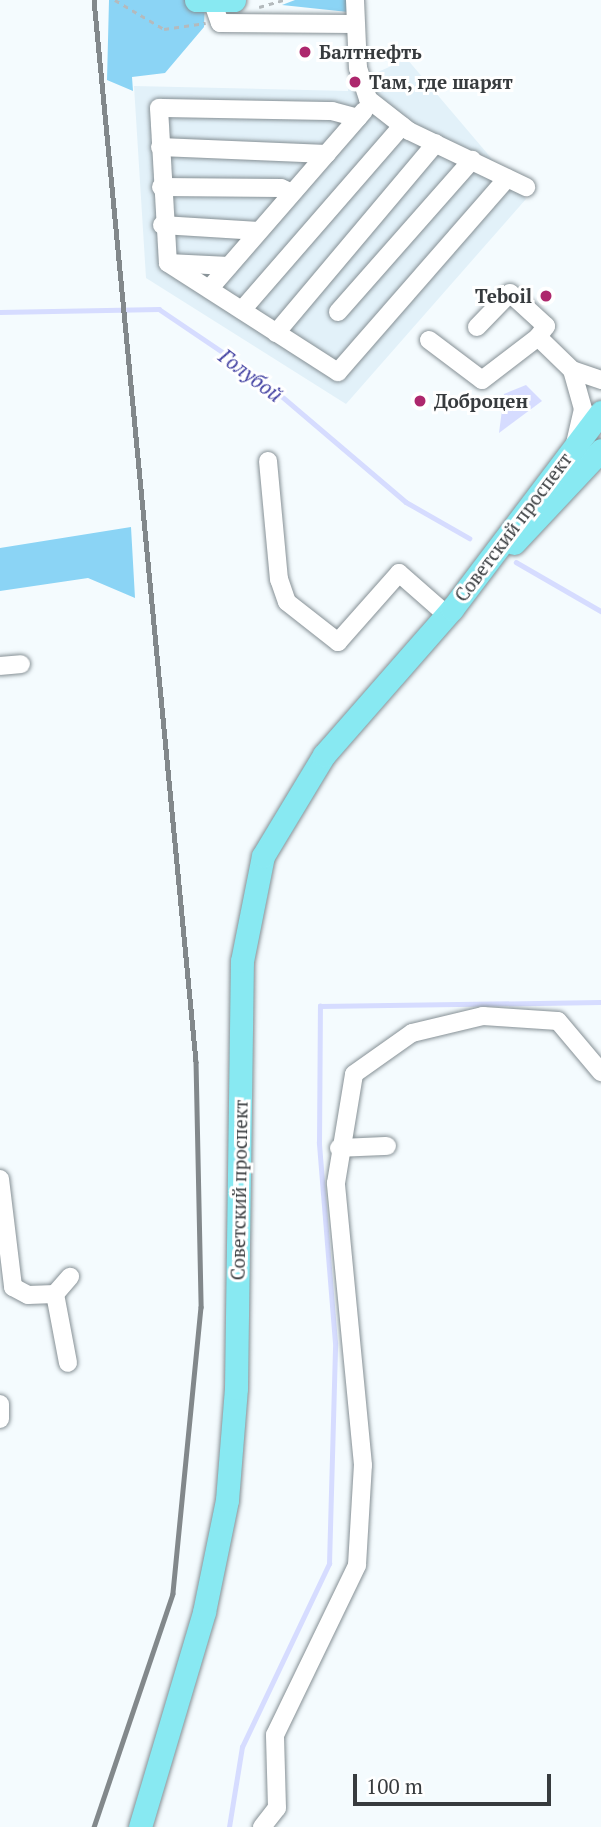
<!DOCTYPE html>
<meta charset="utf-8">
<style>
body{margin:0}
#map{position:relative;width:601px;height:1827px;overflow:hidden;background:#f4fbfe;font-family:"PT Serif",serif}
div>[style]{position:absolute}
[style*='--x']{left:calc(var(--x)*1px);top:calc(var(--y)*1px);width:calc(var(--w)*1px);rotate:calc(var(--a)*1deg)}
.built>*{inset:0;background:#e2f1f9}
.green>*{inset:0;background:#8bd4f5}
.water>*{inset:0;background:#d6dcff}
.stream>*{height:4.5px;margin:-2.25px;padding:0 2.25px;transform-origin:2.25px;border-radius:2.25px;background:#d6dcff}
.path>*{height:2.5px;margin-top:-1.25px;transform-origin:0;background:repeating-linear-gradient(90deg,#b4babd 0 5px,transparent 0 10px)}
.roads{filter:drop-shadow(0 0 2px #869095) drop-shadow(0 0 2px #869095)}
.minor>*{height:18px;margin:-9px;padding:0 9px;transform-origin:9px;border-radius:9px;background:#fff}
.major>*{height:23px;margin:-11.5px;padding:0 11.5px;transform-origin:11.5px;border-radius:11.5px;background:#88e9f2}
.rail>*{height:4.5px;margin:-2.25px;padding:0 2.25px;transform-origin:2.25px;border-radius:2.25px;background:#82888b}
.dots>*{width:19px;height:19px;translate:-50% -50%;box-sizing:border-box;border:4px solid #fff;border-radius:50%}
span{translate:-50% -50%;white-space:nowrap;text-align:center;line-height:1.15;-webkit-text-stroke:6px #fff;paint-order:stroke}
.poi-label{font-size:19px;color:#373b3e;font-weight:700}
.left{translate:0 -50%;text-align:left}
.right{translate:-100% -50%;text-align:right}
.street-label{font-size:19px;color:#373b3e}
.water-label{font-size:21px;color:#4443a3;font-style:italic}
.scale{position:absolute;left:353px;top:1774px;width:198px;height:32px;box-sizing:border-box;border:4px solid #373b3e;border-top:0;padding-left:9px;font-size:21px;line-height:24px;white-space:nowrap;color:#373b3e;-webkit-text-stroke:5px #fff;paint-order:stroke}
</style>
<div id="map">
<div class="built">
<div style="clip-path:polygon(407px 59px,526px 199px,346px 404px,146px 278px,134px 86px,348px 91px,349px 71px,378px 72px)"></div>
</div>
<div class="green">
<div style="clip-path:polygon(109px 0,205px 0,204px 27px,165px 73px,132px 77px,133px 91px,107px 80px)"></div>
<div style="clip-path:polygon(295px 0,348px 0,348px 12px,282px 5px)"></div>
<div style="clip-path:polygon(131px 527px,135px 598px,88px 578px,0 591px,0 548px)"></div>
</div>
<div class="water">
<div style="clip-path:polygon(526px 385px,542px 401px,499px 433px,504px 394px)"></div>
</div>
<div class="stream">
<div style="--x:0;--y:312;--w:159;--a:-1.1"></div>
<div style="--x:159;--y:309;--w:120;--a:34.1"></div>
<div style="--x:258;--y:376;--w:194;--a:40.4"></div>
<div style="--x:406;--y:502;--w:73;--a:29.7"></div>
<div style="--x:516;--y:562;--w:98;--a:30"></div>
<div style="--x:229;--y:1827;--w:81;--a:-80.8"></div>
<div style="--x:242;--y:1747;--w:203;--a:-64.6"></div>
<div style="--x:329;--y:1564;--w:221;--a:-88.4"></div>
<div style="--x:335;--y:1343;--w:201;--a:-94.6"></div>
<div style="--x:319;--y:1143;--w:137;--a:-89.6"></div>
<div style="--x:320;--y:1006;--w:281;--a:-0.8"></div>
</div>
<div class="path">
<div style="--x:115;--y:0;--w:57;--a:30.6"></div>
<div style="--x:164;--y:29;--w:42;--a:-8.1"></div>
<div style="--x:259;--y:7;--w:25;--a:-16"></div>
</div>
<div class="roads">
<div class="minor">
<div style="--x:355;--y:0;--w:68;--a:87.5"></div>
<div style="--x:358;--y:68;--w:33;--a:72"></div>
<div style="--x:368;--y:99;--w:52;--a:38"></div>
<div style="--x:409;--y:131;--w:130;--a:25.6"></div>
<div style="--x:213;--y:3;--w:21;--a:71"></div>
<div style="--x:220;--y:23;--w:134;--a:0.4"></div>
<div style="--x:358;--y:118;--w:27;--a:-165"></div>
<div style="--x:332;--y:111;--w:173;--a:-179"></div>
<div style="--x:159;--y:108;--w:155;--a:86.7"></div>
<div style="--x:168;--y:263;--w:202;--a:32.7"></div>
<div style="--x:338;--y:372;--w:257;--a:-48.9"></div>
<div style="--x:160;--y:147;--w:167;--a:2.4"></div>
<div style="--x:161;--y:187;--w:120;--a:0.5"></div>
<div style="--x:281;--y:188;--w:12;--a:24"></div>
<div style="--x:162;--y:225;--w:97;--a:3.5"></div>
<div style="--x:168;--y:263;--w:61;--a:2.8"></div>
<div style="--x:210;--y:288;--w:235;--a:-49"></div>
<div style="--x:242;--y:310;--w:244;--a:-49"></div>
<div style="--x:338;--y:312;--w:203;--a:-48.6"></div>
<div style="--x:477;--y:327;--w:47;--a:-45.9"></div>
<div style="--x:510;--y:293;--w:49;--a:42.5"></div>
<div style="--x:546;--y:326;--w:14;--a:126"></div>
<div style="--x:538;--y:337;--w:47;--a:44.1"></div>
<div style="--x:572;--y:370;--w:31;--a:19"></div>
<div style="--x:276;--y:333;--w:248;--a:-49.9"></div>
<div style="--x:429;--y:340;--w:66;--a:37"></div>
<div style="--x:482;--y:380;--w:71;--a:-37.5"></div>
<div style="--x:572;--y:370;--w:41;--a:74.2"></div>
<div style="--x:583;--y:409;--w:36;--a:103"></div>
<div style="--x:268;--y:461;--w:119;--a:84.7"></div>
<div style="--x:279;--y:579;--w:24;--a:71"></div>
<div style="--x:287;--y:602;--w:65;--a:38.1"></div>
<div style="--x:338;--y:642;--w:92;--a:-48.5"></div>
<div style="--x:399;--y:573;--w:64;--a:41.2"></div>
<div style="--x:0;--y:666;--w:21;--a:-5"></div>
<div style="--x:339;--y:1148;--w:48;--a:-2.4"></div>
<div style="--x:0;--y:1179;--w:109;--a:83.1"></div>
<div style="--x:13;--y:1287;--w:17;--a:28"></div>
<div style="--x:28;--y:1295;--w:27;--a:-2"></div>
<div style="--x:55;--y:1294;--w:23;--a:-49"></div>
<div style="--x:55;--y:1294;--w:70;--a:79.3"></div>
<div style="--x:0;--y:1404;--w:15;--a:90"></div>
<div style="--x:262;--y:1827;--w:24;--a:-52"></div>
<div style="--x:277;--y:1808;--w:73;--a:-91.6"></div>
<div style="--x:275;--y:1735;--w:189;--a:-64.2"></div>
<div style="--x:357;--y:1565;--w:100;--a:-86.6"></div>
<div style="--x:363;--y:1465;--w:283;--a:-95.5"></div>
<div style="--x:336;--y:1183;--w:110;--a:-80.6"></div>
<div style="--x:354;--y:1074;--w:71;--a:-35.3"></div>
<div style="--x:412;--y:1033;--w:73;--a:-13.5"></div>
<div style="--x:483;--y:1016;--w:75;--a:3.8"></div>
<div style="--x:558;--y:1021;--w:67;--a:49.9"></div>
</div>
<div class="major">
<div style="--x:196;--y:0;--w:38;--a:0"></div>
<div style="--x:514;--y:543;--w:127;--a:-46.9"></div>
<div style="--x:140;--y:1827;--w:224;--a:-73.4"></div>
<div style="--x:204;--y:1612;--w:114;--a:-78.4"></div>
<div style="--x:227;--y:1500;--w:112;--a:-85.4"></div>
<div style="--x:236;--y:1388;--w:427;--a:-89.2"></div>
<div style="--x:242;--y:961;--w:107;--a:-78.7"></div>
<div style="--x:263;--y:856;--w:118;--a:-58.9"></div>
<div style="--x:324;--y:755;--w:194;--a:-48.8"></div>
<div style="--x:452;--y:609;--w:247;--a:-52.9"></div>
</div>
</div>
<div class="rail">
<div style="--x:94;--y:0;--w:1066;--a:84.51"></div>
<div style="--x:196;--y:1061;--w:246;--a:88.8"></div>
<div style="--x:201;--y:1307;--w:288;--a:95.6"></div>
<div style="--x:173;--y:1594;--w:246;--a:108.7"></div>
</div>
<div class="dots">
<div style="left:305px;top:52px;background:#ad276d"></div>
<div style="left:355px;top:82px;background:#ad276d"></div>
<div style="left:546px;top:296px;background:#ad276d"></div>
<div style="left:420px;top:401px;background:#ad276d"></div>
</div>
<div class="poi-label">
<span class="left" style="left:319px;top:52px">Балтнефть</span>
<span class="left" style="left:369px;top:82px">Там, где шарят</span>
<span class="right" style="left:532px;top:296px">Teboil</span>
<span class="left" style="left:434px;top:401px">Доброцен</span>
</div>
<div class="street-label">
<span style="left:513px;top:527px;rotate:-53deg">Советский проспект</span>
<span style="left:239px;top:1190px;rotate:-89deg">Советский проспект</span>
</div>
<div class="water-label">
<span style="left:251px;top:375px;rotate:37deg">Голубой</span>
</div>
<div class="scale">100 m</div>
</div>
